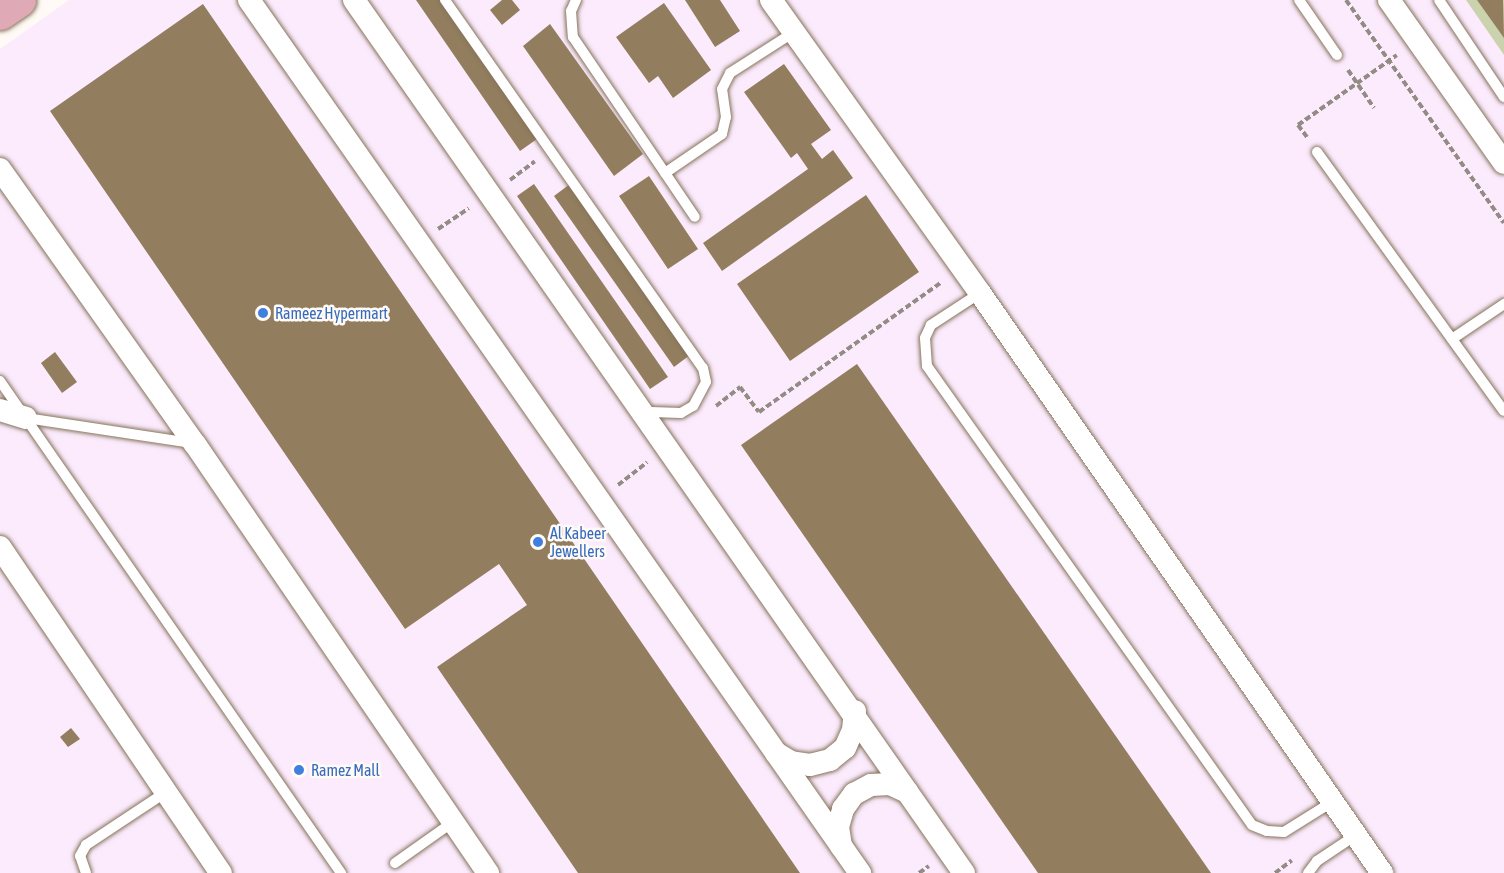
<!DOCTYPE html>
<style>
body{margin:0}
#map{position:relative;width:1504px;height:873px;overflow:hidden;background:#fffaf5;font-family:"Asap Condensed",sans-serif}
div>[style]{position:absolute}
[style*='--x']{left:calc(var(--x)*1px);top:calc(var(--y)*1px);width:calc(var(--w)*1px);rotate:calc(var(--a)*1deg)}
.industrial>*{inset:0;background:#fbebfd}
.green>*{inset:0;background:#cbd3ae}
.building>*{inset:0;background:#927e5e}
.path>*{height:4px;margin-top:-2px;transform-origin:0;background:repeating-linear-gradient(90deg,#938c84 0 6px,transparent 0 9px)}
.roads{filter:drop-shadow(0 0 2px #86735b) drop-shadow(0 0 2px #86735b)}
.service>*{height:10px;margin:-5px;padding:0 5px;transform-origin:5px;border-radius:5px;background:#fff}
.minor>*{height:22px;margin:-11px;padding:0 11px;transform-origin:11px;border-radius:11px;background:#fff}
.primary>*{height:33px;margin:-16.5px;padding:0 16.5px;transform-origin:16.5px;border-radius:16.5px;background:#dfaab6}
.dots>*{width:16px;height:16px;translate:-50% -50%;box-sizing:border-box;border:3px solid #fffaf5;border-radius:50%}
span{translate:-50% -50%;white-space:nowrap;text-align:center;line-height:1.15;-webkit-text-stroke:5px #fffaf5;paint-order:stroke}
.shop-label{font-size:16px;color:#366cbe}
.left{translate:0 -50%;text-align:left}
</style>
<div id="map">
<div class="industrial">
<div style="clip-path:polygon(69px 0,1504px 0,1504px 873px,0 873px,0 49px)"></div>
</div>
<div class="green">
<div style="clip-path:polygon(1466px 0,1504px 0,1504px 55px)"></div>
</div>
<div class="building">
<div style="clip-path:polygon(416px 0,441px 0,537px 139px,520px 151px)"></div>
<div style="clip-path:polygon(502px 0,512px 0,520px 10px,502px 25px,490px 10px)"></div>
<div style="clip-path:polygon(685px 0,720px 0,740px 31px,715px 47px)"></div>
<div style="clip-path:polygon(1477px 0,1503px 0,1504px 38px)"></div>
<div style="clip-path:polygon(664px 3px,711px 70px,673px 98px,658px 76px,649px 83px,616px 37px)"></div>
<div style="clip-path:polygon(203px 4px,800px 873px,578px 873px,437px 667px,527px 605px,499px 564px,405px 629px,50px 111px)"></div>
<div style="clip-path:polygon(550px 24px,643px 154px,614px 176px,523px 46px)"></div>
<div style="clip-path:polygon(784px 64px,831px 130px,811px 144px,822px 159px,833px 150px,853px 178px,722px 271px,703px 243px,808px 169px,797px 153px,791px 158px,744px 92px)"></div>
<div style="clip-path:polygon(649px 176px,698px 249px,668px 269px,619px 196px)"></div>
<div style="clip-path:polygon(534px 184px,668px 377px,650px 389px,517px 196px)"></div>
<div style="clip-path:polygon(570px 184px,690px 355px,674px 367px,554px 196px)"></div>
<div style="clip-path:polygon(866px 195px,919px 272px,790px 361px,737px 284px)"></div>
<div style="clip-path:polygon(55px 352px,77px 382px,62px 393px,41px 363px)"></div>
<div style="clip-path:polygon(857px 364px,1211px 873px,1038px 873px,741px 445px)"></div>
<div style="clip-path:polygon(71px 728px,80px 739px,68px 747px,60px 737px)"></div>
</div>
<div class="path">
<div style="--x:1346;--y:0;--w:273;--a:54.7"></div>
<div style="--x:1348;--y:70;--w:46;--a:55.6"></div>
<div style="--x:1307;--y:137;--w:15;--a:-127"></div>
<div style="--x:1298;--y:125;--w:121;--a:-35.3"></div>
<div style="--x:510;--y:180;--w:31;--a:-37"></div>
<div style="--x:438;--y:229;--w:37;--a:-34"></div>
<div style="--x:716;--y:406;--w:31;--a:-38"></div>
<div style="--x:740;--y:387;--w:31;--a:53"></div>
<div style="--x:759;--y:412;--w:224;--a:-35.4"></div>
<div style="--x:618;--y:485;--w:37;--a:-38"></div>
<div style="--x:919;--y:873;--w:12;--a:-35"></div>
<div style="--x:1275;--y:873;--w:21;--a:-37"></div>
</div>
<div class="roads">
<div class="service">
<div style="--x:445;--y:0;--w:449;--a:55"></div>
<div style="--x:703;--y:368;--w:14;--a:78"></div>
<div style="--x:706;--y:382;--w:27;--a:118"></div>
<div style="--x:693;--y:406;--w:14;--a:150"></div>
<div style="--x:681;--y:413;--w:37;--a:-178"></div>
<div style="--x:576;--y:0;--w:12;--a:114"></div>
<div style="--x:571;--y:11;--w:26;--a:86"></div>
<div style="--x:573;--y:37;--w:217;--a:55.9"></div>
<div style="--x:1299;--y:0;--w:67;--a:55.4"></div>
<div style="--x:1439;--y:0;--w:117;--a:56.2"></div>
<div style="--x:1317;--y:152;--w:319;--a:54.2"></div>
<div style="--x:665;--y:173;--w:69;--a:-34.4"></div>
<div style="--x:722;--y:134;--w:17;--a:-77"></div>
<div style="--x:726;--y:117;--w:28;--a:-98"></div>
<div style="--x:722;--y:89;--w:18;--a:-63"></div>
<div style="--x:730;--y:73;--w:76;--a:-32.6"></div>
<div style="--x:980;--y:293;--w:59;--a:146.9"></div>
<div style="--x:931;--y:325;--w:14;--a:115"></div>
<div style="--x:925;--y:338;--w:28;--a:86"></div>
<div style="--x:927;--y:366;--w:562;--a:54.7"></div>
<div style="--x:1252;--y:825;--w:16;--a:22"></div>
<div style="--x:1267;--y:831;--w:17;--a:3"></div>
<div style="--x:1284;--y:832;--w:57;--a:-32"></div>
<div style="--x:1452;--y:339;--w:63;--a:-33.9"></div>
<div style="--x:0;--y:381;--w:599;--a:55.27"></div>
<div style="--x:26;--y:418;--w:168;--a:8.6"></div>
<div style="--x:395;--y:863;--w:71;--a:-35.3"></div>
<div style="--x:86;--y:873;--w:18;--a:-109"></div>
<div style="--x:80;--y:856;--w:13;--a:-61"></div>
<div style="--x:86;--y:845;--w:96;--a:-33.5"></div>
<div style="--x:1308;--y:873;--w:15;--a:-53"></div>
<div style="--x:1317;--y:861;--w:47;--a:-33.7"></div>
</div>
<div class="minor">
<div style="--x:249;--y:0;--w:1066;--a:55.01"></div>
<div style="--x:354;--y:0;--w:1065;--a:55.06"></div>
<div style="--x:771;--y:0;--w:360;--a:54.5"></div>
<div style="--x:980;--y:293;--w:706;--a:55.27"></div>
<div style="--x:1389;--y:0;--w:199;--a:54.8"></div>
<div style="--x:0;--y:169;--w:337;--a:54.7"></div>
<div style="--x:195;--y:444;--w:520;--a:55.67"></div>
<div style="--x:0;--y:410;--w:27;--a:17"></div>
<div style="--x:0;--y:547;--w:394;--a:55.9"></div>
<div style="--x:776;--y:753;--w:17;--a:31"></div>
<div style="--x:791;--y:762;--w:19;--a:9"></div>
<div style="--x:810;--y:765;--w:21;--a:-14"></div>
<div style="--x:830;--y:760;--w:19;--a:-39"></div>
<div style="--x:845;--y:748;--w:20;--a:-66"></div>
<div style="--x:853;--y:730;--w:19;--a:-84"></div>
<div style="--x:841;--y:846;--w:19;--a:-99"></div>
<div style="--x:838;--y:827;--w:19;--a:-74"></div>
<div style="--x:843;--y:809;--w:19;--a:-54"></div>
<div style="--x:854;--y:794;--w:19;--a:-28"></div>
<div style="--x:871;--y:785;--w:19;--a:-3"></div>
<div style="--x:890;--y:784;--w:19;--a:25"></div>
</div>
<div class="primary">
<div style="--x:0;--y:13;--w:23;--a:-34"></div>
</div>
</div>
<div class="dots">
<div style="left:263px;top:313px;background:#3f7fe0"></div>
<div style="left:538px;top:542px;background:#3f7fe0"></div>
<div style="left:299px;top:770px;background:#3f7fe0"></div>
</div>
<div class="shop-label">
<span class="left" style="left:275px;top:313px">Rameez Hypermart</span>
<span class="left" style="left:550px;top:542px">Al Kabeer<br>Jewellers</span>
<span class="left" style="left:311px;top:770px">Ramez Mall</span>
</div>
</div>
